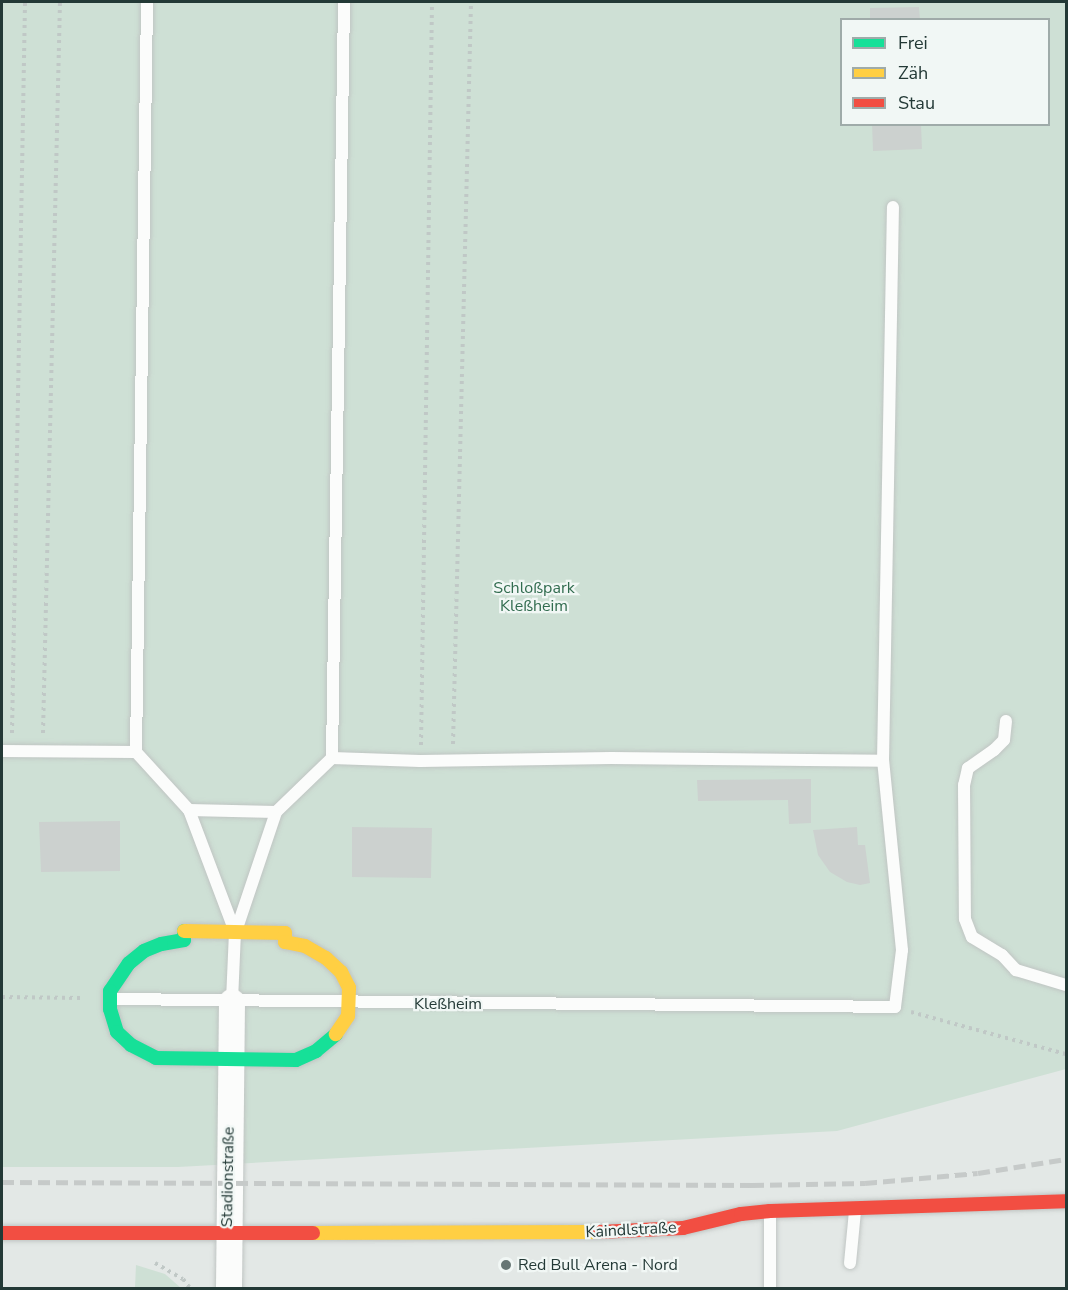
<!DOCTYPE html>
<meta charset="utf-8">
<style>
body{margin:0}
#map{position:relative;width:1068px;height:1290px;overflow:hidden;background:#e3e8e6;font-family:"Nunito Sans",sans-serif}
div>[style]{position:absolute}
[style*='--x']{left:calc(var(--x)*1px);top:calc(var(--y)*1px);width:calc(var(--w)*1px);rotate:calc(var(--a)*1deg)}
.green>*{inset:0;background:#cee0d5}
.building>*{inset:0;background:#ccd1cf}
.path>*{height:4px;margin-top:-2px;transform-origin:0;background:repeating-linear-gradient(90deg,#c0c8c6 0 3px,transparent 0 7.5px)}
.roads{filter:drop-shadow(0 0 2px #c0c5c3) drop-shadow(0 0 2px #c0c5c3)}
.lane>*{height:12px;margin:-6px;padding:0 6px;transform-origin:6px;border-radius:6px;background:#fbfcfb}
.street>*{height:26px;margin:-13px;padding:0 13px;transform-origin:13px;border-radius:13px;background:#fbfcfb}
.fast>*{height:14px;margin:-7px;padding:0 7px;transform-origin:7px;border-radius:7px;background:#16e098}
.slow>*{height:14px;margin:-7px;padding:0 7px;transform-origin:7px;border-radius:7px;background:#ffcf43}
.jam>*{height:14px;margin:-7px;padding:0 7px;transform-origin:7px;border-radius:7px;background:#f24e42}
.rail>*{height:4.5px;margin-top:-2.25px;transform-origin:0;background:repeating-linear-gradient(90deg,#c6cac9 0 12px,transparent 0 18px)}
.dots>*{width:16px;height:16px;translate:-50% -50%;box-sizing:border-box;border:3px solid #f1f7f5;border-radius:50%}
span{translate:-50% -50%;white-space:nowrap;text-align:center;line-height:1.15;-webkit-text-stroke:4.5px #f1f7f5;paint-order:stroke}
.park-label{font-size:16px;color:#316c4f}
.street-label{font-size:16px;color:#233936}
.poi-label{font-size:16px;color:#233936}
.left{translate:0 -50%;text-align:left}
.frame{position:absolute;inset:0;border:3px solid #233936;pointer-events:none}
.legend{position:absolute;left:840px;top:18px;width:210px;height:108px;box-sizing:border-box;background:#f1f7f5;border:2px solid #9faba9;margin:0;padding:8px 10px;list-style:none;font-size:18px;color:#233936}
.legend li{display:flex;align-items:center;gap:12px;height:30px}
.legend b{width:30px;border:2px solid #9faba9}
</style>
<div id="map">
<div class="green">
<div style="clip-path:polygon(evenodd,2px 2px,1066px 2px,1066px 1069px,837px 1131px,178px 1167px,2px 1167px,2px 2px,842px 20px,1048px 20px,1048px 124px,842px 124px,842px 20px)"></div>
<div style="clip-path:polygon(136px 1265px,165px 1274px,181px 1288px,135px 1288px)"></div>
</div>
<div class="building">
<div style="clip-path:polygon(919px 7px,920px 20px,870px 20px,870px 8px)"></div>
<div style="clip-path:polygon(872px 124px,921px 124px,922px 149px,873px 151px)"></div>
<div style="clip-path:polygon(811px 779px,811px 823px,789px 824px,788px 800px,698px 801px,697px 780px)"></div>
<div style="clip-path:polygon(120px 821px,120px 871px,41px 872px,39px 822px)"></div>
<div style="clip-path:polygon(352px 827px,432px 828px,431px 878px,352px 877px)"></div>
<div style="clip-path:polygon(857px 827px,858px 845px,865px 845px,870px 883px,860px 885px,847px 882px,830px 872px,818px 855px,813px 830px)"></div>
</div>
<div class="path">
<div style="--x:12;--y:733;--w:731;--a:-88.98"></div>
<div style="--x:43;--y:733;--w:731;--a:-88.67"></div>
<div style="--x:453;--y:744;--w:742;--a:-88.61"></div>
<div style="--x:421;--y:745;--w:743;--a:-89.15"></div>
<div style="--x:2;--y:997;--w:80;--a:0.7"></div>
<div style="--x:911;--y:1012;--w:161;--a:15.2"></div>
<div style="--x:155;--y:1263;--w:32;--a:30"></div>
<div style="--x:183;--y:1279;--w:11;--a:52"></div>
</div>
<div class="roads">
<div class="lane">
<div style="--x:1006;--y:721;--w:19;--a:96"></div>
<div style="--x:1004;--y:740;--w:14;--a:135"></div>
<div style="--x:994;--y:750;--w:32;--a:145"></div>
<div style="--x:968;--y:768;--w:17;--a:103"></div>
<div style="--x:964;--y:785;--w:134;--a:89.6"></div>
<div style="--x:965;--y:919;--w:19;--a:69"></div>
<div style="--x:972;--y:937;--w:35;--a:31"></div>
<div style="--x:1002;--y:955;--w:21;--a:47"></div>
<div style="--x:1016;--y:970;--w:52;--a:16.7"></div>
<div style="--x:2;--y:751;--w:134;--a:0.4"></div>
<div style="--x:136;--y:752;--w:79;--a:47.6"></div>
<div style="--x:189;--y:810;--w:130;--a:69.3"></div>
<div style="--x:235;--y:932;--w:70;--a:92.5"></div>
<div style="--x:136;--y:752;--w:750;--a:-89.16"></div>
<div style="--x:332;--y:758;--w:756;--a:-89.09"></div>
<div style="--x:189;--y:810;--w:87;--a:1.3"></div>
<div style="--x:276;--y:812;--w:78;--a:-44"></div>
<div style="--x:332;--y:758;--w:88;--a:2"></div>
<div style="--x:420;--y:761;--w:191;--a:-0.9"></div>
<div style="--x:611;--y:758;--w:272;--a:0.6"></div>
<div style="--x:236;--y:931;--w:126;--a:-71.4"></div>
<div style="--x:111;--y:999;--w:784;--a:0.58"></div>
<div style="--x:895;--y:1007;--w:57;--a:-83"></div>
<div style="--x:902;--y:950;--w:190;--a:-95.7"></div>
<div style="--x:883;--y:761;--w:554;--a:-88.97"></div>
<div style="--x:770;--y:1212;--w:76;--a:90"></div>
<div style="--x:850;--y:1263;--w:52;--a:-84.5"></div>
</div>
<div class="street">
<div style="--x:229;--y:1288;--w:286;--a:-89.4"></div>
</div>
<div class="fast">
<div style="--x:184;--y:931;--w:9;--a:90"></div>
<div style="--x:184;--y:940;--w:23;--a:170"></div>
<div style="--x:161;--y:944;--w:18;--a:158"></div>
<div style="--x:144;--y:951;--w:19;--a:141"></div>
<div style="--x:129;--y:963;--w:34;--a:124"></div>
<div style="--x:110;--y:991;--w:18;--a:90"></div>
<div style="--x:110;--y:1009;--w:24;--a:73"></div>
<div style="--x:117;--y:1032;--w:19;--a:43"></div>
<div style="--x:131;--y:1045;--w:28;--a:27"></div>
<div style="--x:156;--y:1058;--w:140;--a:0.8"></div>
<div style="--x:296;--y:1060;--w:22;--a:-24"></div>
<div style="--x:316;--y:1051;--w:26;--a:-40"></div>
</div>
<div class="slow">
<div style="--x:184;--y:931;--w:101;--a:1.1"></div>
<div style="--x:285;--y:933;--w:9;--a:90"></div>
<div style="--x:285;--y:942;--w:20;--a:11"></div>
<div style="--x:305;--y:946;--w:24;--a:30"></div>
<div style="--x:326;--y:958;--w:21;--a:43"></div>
<div style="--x:341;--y:972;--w:18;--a:63"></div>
<div style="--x:349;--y:988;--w:28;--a:92"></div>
<div style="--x:348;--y:1016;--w:22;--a:124"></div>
<div style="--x:313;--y:1233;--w:286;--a:-0.2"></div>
</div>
<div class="jam">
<div style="--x:599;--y:1232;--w:84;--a:-2.7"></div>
<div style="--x:683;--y:1228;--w:60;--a:-13.6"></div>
<div style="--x:741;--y:1214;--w:29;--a:-6"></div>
<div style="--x:770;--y:1211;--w:296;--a:-1.9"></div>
<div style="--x:2;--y:1233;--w:311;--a:0"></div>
</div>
</div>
<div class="rail">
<div style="--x:2;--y:1182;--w:750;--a:0.23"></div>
<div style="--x:752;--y:1185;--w:113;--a:-1"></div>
<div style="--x:865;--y:1183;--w:113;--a:-5.1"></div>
<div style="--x:978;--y:1173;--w:89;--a:-9"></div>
</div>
<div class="dots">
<div style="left:506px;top:1265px;background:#667674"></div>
</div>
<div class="park-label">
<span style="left:534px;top:597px">Schloßpark<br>Kleßheim</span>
</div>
<div class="street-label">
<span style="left:448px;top:1004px">Kleßheim</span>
<span style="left:228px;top:1177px;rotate:-89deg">Stadionstraße</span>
<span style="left:631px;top:1230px;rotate:-3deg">Kaindlstraße</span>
</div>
<div class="poi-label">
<span class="left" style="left:518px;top:1265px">Red Bull Arena - Nord</span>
</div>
<div class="frame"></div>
<ul class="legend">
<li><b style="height:8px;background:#16e098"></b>Frei</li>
<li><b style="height:8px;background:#ffcf43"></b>Zäh</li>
<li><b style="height:8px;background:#f24e42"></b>Stau</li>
</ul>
</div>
